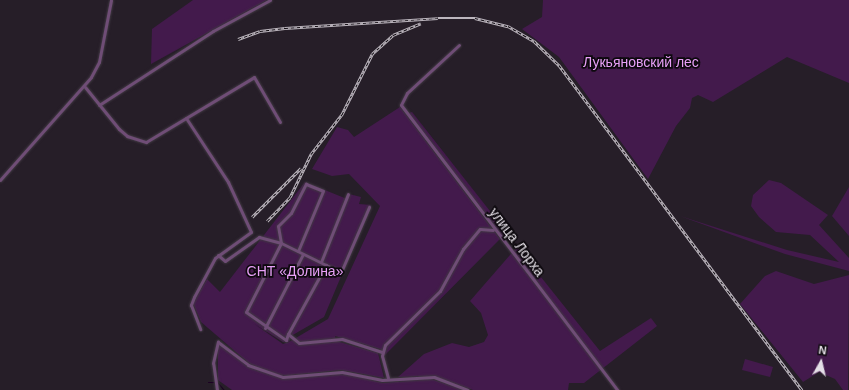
<!DOCTYPE html>
<meta charset="utf-8">
<style>
body{margin:0}
#map{position:relative;width:849px;height:390px;overflow:hidden;background:#261e28;font-family:Arial,sans-serif}
div>[style]{position:absolute}
[style*='--x']{left:calc(var(--x)*1px);top:calc(var(--y)*1px);width:calc(var(--w)*1px);rotate:calc(var(--a)*1deg)}
.green>*{inset:0;background:#431a4c}
.stream>*{height:1px;margin:-0.5px;padding:0 0.5px;transform-origin:0.5px;border-radius:0.5px;background:#1c0023}
.roads{filter:drop-shadow(0 0 1px #413943) drop-shadow(0 0 1px #413943)}
.minor>*{height:3px;margin:-1.5px;padding:0 1.5px;transform-origin:1.5px;border-radius:1.5px;background:#6f4d76}
.rail>*{height:2.5px;margin-top:-1.25px;transform-origin:0;background:repeating-linear-gradient(90deg,#0d090e 0 3px,#bcb6be 0 6px);box-sizing:border-box;border-block:1px solid #bcb6be}
span{translate:-50% -50%;white-space:nowrap;text-align:center;line-height:1.15;-webkit-text-stroke:3.5px #0d090e;paint-order:stroke}
.park-label{font-size:14px;color:#e8a0f7}
.street-label{font-size:14px;color:#e4dfe6}
.north{position:absolute;left:801px;top:342px;width:40px;height:40px;-webkit-text-stroke:3px #0d090e;paint-order:stroke;rotate:8deg;font-size:11px;font-weight:700;line-height:16px;text-align:center;color:#e4dfe6}
.north::after{content:'';display:block;margin:auto;width:14px;height:18px;background:#e4dfe6;clip-path:polygon(50% 0,100% 100%,50% 72%,0 100%)}
</style>
<div id="map">
<div class="green">
<div style="clip-path:polygon(193px 0,267px 0,151px 64px,152px 29px)"></div>
<div style="clip-path:polygon(543px 0,849px 0,849px 83px,787px 57px,713px 102px,698px 95px,692px 98px,690px 108px,676px 126px,648px 179px,559px 57px,522px 29px,542px 17px)"></div>
<div style="clip-path:polygon(400px 107px,500px 239px,385px 355px,380px 349px,335px 336px,336px 341px,378px 353px,384px 378px,341px 370px,282px 376px,250px 364px,201px 322px,193px 303px,207px 279px,220px 292px,305px 182px,347px 199px,349px 194px,361px 197px,359px 204px,371px 205px,324px 317px,291px 336px,289px 342px,283px 342px,253px 323px,283px 344px,289px 342px,328px 319px,380px 206px,349px 174px,332px 176px,312px 169px,337px 127px,348px 130px,354px 137px)"></div>
<div style="clip-path:polygon(412px 112px,508px 234px,504px 238px,409px 113px)"></div>
<div style="clip-path:polygon(769px 180px,781px 183px,828px 215px,819px 225px,849px 258px,849px 271px,785px 254px,680px 216px,787px 250px,839px 262px,810px 235px,776px 232px,759px 217px,751px 206px,753px 195px)"></div>
<div style="clip-path:polygon(849px 187px,849px 236px,832px 216px)"></div>
<div style="clip-path:polygon(517px 247px,600px 351px,651px 318px,657px 326px,584px 383px,569px 383px,568px 390px,473px 390px,434px 376px,398px 377px,424px 354px,452px 343px,469px 347px,484px 342px,488px 335px,481px 313px,470px 301px)"></div>
<div style="clip-path:polygon(776px 271px,814px 284px,849px 275px,848px 390px,843px 390px,835px 379px,819px 372px,803px 382px,740px 304px,765px 276px)"></div>
<div style="clip-path:polygon(218px 343px,247px 366px,282px 378px,342px 373px,383px 383px,431px 379px,465px 390px,232px 390px,218px 380px)"></div>
<div style="clip-path:polygon(745px 359px,773px 367px,770px 377px,742px 370px)"></div>
</div>
<div class="stream">
<div style="--x:208;--y:382;--w:6;--a:0"></div>
<div style="--x:217;--y:382;--w:11;--a:49"></div>
</div>
<div class="roads">
<div class="minor">
<div style="--x:459;--y:45;--w:71;--a:137.3"></div>
<div style="--x:407;--y:93;--w:13;--a:117"></div>
<div style="--x:401;--y:105;--w:358;--a:52.8"></div>
<div style="--x:85;--y:87;--w:54;--a:51"></div>
<div style="--x:119;--y:129;--w:11;--a:41"></div>
<div style="--x:127;--y:136;--w:20;--a:18"></div>
<div style="--x:146;--y:142;--w:126;--a:-31"></div>
<div style="--x:254;--y:77;--w:52;--a:60"></div>
<div style="--x:99;--y:105;--w:136;--a:-33"></div>
<div style="--x:213;--y:31;--w:65;--a:-28.5"></div>
<div style="--x:186;--y:118;--w:77;--a:56.7"></div>
<div style="--x:228;--y:182;--w:55;--a:65.3"></div>
<div style="--x:251;--y:232;--w:44;--a:144.2"></div>
<div style="--x:215;--y:258;--w:44;--a:118.3"></div>
<div style="--x:194;--y:297;--w:9;--a:111"></div>
<div style="--x:191;--y:305;--w:26;--a:69"></div>
<div style="--x:0;--y:180;--w:137;--a:-48.5"></div>
<div style="--x:91;--y:77;--w:17;--a:-62"></div>
<div style="--x:99;--y:62;--w:63;--a:-79"></div>
<div style="--x:281;--y:243;--w:17;--a:-100"></div>
<div style="--x:278;--y:226;--w:18;--a:-45"></div>
<div style="--x:291;--y:213;--w:33;--a:-63"></div>
<div style="--x:306;--y:184;--w:18;--a:22"></div>
<div style="--x:323;--y:191;--w:65;--a:112.6"></div>
<div style="--x:218;--y:255;--w:9;--a:41"></div>
<div style="--x:225;--y:261;--w:42;--a:-35.2"></div>
<div style="--x:259;--y:237;--w:23;--a:15"></div>
<div style="--x:321;--y:262;--w:73;--a:-68.3"></div>
<div style="--x:326;--y:265;--w:17;--a:25"></div>
<div style="--x:341;--y:272;--w:71;--a:-66.7"></div>
<div style="--x:265;--y:328;--w:83;--a:-62.8"></div>
<div style="--x:288;--y:334;--w:79;--a:-61.2"></div>
<div style="--x:326;--y:265;--w:50;--a:-153.9"></div>
<div style="--x:281;--y:243;--w:77;--a:116.9"></div>
<div style="--x:246;--y:312;--w:49;--a:35"></div>
<div style="--x:286;--y:340;--w:6;--a:-72"></div>
<div style="--x:288;--y:334;--w:14;--a:39"></div>
<div style="--x:299;--y:343;--w:43;--a:-5.3"></div>
<div style="--x:342;--y:339;--w:42;--a:18"></div>
<div style="--x:388;--y:378;--w:23;--a:-105"></div>
<div style="--x:382;--y:356;--w:11;--a:-75"></div>
<div style="--x:385;--y:345;--w:77;--a:-44.5"></div>
<div style="--x:440;--y:291;--w:48;--a:-61.3"></div>
<div style="--x:463;--y:249;--w:26;--a:-50"></div>
<div style="--x:480;--y:229;--w:13;--a:4"></div>
<div style="--x:217;--y:390;--w:27;--a:-98"></div>
<div style="--x:213;--y:363;--w:22;--a:-77"></div>
<div style="--x:218;--y:342;--w:38;--a:37"></div>
<div style="--x:248;--y:365;--w:37;--a:19"></div>
<div style="--x:283;--y:377;--w:59;--a:-4.8"></div>
<div style="--x:342;--y:372;--w:41;--a:11.3"></div>
<div style="--x:382;--y:380;--w:52;--a:-3.3"></div>
<div style="--x:434;--y:377;--w:36;--a:21"></div>
</div>
</div>
<div class="rail">
<div style="--x:238;--y:39;--w:23;--a:-20"></div>
<div style="--x:260;--y:31;--w:25;--a:-7"></div>
<div style="--x:285;--y:28;--w:153;--a:-3.7"></div>
<div style="--x:438;--y:18;--w:37;--a:0"></div>
<div style="--x:475;--y:18;--w:34;--a:14"></div>
<div style="--x:508;--y:26;--w:30;--a:30"></div>
<div style="--x:534;--y:41;--w:35;--a:44"></div>
<div style="--x:559;--y:65;--w:406;--a:53.2"></div>
<div style="--x:252;--y:217;--w:69;--a:-45"></div>
<div style="--x:267;--y:221;--w:33;--a:-46"></div>
<div style="--x:290;--y:197;--w:48;--a:-64"></div>
<div style="--x:311;--y:154;--w:51;--a:-52.2"></div>
<div style="--x:342;--y:114;--w:67;--a:-63.4"></div>
<div style="--x:372;--y:54;--w:28;--a:-42"></div>
<div style="--x:393;--y:35;--w:30;--a:-23"></div>
</div>
<div class="park-label">
<span style="left:641px;top:62px">Лукьяновский лес</span>
<span style="left:295px;top:271px">СНТ «Долина»</span>
</div>
<div class="street-label">
<span style="left:517px;top:242px;rotate:53deg">улица Лорха</span>
</div>
<div class="north">N</div>
</div>
